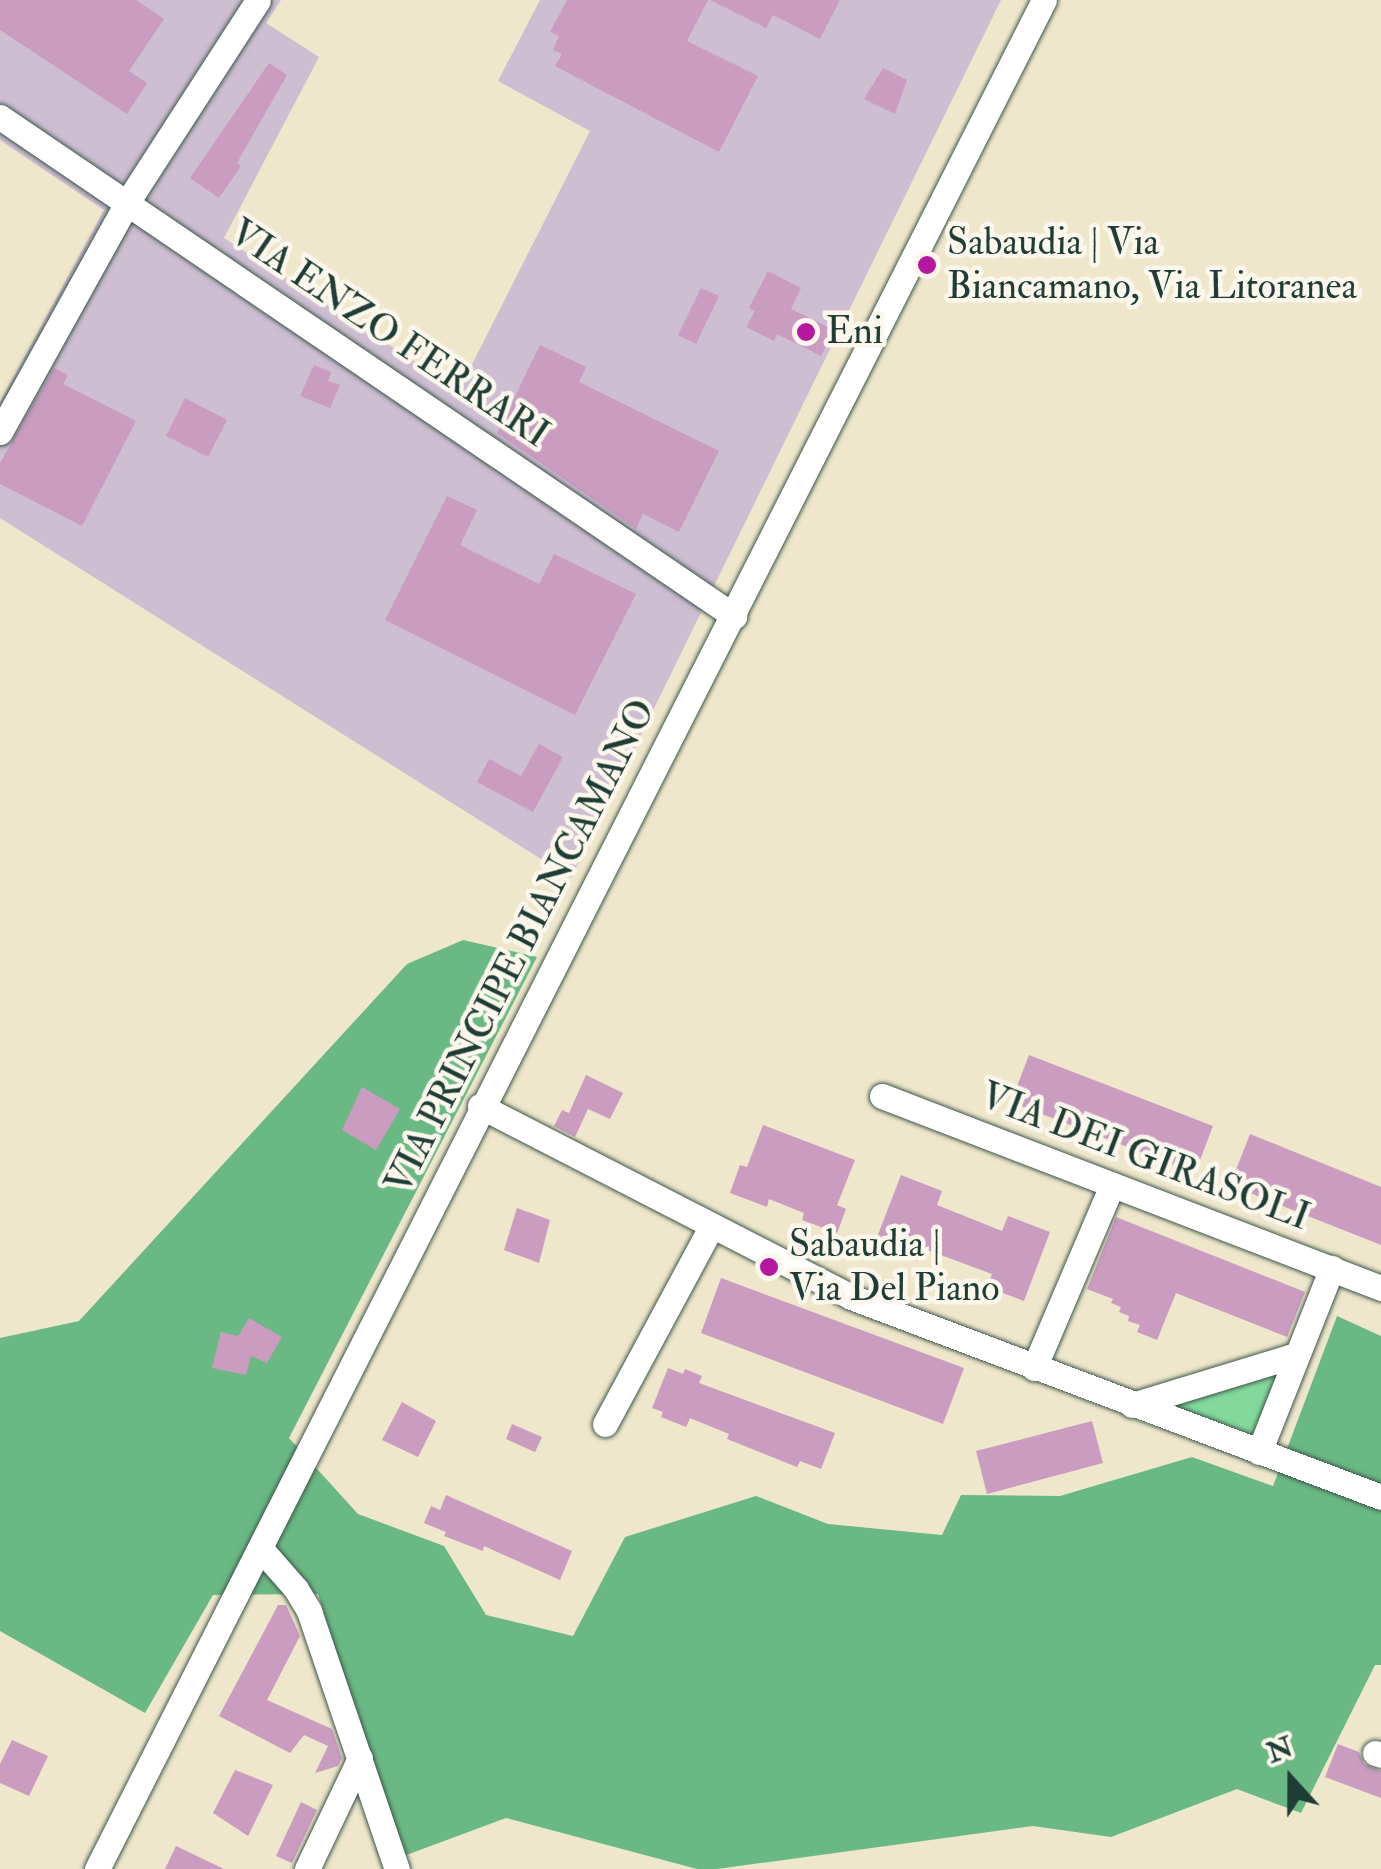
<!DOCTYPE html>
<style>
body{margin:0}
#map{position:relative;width:1381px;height:1869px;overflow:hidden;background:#eee7cb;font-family:"IM FELL Double Pica",serif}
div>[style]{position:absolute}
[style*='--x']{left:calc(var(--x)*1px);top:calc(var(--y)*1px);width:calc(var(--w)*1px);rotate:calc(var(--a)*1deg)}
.industrial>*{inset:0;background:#cdbed2}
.green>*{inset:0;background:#83d99c}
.forest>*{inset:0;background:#6ab984}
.building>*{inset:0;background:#c99cc0}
.roads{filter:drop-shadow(0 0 2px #3e564b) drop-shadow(0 0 2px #3e564b)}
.minor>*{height:25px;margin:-12.5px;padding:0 12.5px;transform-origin:12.5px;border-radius:12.5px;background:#fff}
.dots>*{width:28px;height:28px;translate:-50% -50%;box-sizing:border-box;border:5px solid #fbf7ec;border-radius:50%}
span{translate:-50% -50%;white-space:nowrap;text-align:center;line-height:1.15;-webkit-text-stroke:9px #fbf7ec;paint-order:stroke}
.poi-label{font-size:38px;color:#1f3d34}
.left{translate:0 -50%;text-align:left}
.street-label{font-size:38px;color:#1f3d34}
.north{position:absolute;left:1241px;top:1729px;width:100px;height:100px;-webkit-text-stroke:8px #fbf7ec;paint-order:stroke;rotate:339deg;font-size:28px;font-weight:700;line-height:40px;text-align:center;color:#1f3d34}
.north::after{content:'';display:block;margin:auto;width:35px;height:45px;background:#1f3d34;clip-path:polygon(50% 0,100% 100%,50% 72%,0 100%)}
</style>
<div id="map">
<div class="industrial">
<div style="clip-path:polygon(0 0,281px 0,266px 23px,319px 57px,224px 238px,459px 390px,590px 131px,498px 81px,540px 0,1001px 0,571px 878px,0 518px,0 402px,104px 210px,0 140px)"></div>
</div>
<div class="green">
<div style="clip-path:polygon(1278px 1374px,1253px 1435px,1170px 1407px)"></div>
</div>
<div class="forest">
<div style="clip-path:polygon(463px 940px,537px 957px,289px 1438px,358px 1514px,444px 1546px,486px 1615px,573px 1636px,625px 1537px,756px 1496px,828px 1524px,942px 1535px,961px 1495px,1060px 1496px,1192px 1457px,1273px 1486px,1337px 1316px,1381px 1336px,1381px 1665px,1375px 1665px,1301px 1813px,1237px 1789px,1111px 1837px,1033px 1826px,717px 1869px,697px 1869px,506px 1818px,401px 1857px,318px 1594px,213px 1595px,145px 1713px,0 1631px,0 1338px,79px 1321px,407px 964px)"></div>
</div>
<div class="building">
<div style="clip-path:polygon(0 0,136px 0,164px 19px,129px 71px,147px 83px,127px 114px,0 30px)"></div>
<div style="clip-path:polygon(567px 0,708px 0,687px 41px,758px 76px,719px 152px,555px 66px,562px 54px,553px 50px,559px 36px,550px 32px)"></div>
<div style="clip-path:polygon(710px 0,840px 0,820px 39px,773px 15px,766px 28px)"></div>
<div style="clip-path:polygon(269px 63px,287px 75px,237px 163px,241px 166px,219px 198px,190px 178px)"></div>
<div style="clip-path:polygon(883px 68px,907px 80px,895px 114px,864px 99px)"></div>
<div style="clip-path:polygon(768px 271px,801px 288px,791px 309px,834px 330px,821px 356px,777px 334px,774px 341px,746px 327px,755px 311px,749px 308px)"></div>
<div style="clip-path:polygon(701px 288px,719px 296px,696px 344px,678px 335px)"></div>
<div style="clip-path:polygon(540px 345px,586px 367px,579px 382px,719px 451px,679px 532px,643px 514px,636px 529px,497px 433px)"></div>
<div style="clip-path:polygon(314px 365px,331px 372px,328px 381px,340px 385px,330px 408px,300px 396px)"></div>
<div style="clip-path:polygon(54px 368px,68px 375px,63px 384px,136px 421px,82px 526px,0 484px,0 463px)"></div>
<div style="clip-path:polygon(185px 398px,227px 420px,208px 457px,166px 436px)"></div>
<div style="clip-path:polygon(447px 496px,477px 510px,460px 545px,539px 584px,554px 554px,636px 594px,575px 715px,385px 620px)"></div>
<div style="clip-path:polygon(539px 744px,563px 757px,533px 812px,477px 782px,489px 759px,521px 776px)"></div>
<div style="clip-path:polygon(1029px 1055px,1213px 1126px,1195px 1173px,1011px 1102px)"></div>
<div style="clip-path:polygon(586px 1075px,623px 1093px,610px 1119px,588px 1109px,575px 1137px,554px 1126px,562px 1110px,569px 1113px)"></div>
<div style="clip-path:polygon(362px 1087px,400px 1109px,376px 1150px,342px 1130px)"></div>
<div style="clip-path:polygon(763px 1125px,855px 1160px,837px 1205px,846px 1209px,837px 1233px,802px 1220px,804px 1213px,769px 1199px,767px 1207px,730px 1193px,740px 1165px,747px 1167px)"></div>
<div style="clip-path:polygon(1250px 1134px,1381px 1187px,1381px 1245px,1230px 1185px)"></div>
<div style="clip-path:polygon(901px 1175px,942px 1191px,937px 1205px,1002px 1231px,1008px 1216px,1050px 1232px,1024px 1301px,987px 1287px,992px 1274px,922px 1248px,917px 1261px,874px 1245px)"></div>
<div style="clip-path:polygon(517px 1208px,550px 1220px,539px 1263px,504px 1250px)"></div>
<div style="clip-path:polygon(1116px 1217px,1305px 1292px,1287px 1337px,1176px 1293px,1157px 1340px,1137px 1332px,1140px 1325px,1128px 1321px,1129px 1316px,1119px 1312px,1121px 1307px,1111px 1303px,1113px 1299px,1087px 1289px)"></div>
<div style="clip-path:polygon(721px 1278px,964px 1368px,943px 1424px,701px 1333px)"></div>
<div style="clip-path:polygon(249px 1318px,282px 1337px,267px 1363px,251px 1356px,246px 1375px,212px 1368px,221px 1332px,238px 1336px)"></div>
<div style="clip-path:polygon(668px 1368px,683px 1374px,685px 1369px,702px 1376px,699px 1383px,835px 1433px,821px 1469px,800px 1461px,797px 1467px,727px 1439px,729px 1434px,690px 1418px,686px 1427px,661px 1417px,663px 1412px,652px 1408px)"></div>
<div style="clip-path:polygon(402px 1402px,436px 1421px,418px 1457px,382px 1440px)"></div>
<div style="clip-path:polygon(1092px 1421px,1103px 1463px,987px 1494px,976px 1451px)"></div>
<div style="clip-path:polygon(512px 1424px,542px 1437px,535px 1452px,506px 1439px)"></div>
<div style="clip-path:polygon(446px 1495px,572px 1551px,560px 1580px,484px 1546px,483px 1551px,444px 1536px,446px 1532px,424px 1523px,431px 1506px,440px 1510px)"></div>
<div style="clip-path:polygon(278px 1605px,286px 1605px,300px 1636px,267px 1700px,332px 1729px,342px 1758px,338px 1766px,315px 1773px,328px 1746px,304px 1735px,290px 1753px,219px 1716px)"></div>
<div style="clip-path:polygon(12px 1740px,48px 1756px,29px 1796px,0 1783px,0 1764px)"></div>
<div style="clip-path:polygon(1338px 1744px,1359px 1752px,1364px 1764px,1381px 1771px,1381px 1798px,1325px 1777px)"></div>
<div style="clip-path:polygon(235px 1770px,273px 1785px,248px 1836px,213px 1813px)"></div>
<div style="clip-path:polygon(301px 1802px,317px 1810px,292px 1863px,276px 1856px)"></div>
<div style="clip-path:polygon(176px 1846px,224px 1869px,165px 1869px)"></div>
</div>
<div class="roads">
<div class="minor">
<div style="--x:0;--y:117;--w:888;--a:34.21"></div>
<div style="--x:0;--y:432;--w:264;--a:-61"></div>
<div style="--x:128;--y:201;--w:239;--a:-57.1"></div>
<div style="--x:882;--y:1096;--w:535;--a:21.05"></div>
<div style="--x:480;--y:1106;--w:417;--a:27.2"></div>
<div style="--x:851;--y:1297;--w:566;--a:20.67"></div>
<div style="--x:1034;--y:1368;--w:199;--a:-66.9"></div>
<div style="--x:1132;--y:1405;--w:171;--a:-17"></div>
<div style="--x:605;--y:1424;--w:224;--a:-61.7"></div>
<div style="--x:1259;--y:1452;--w:198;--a:-68.4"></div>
<div style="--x:261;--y:1549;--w:53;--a:48.8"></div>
<div style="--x:296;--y:1589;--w:26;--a:59"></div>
<div style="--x:309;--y:1611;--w:273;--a:71.2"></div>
<div style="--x:1375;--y:1753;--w:6;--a:18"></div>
<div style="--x:97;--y:1869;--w:2095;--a:-63.13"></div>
<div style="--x:307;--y:1869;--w:123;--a:-64.5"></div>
</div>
</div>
<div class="dots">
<div style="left:927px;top:265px;background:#b5179e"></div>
<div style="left:806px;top:332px;background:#b5179e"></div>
<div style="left:769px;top:1267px;background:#b5179e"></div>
</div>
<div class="poi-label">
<span class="left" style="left:947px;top:265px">Sabaudia | Via<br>Biancamano, Via Litoranea</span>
<span class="left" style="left:826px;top:332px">Eni</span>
<span class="left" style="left:789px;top:1267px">Sabaudia |<br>Via Del Piano</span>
</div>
<div class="street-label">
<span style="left:389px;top:334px;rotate:34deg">VIA ENZO FERRARI</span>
<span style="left:521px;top:947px;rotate:-63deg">VIA PRINCIPE BIANCAMANO</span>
<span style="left:1145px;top:1157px;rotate:21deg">VIA DEI GIRASOLI</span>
</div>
<div class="north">N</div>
</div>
